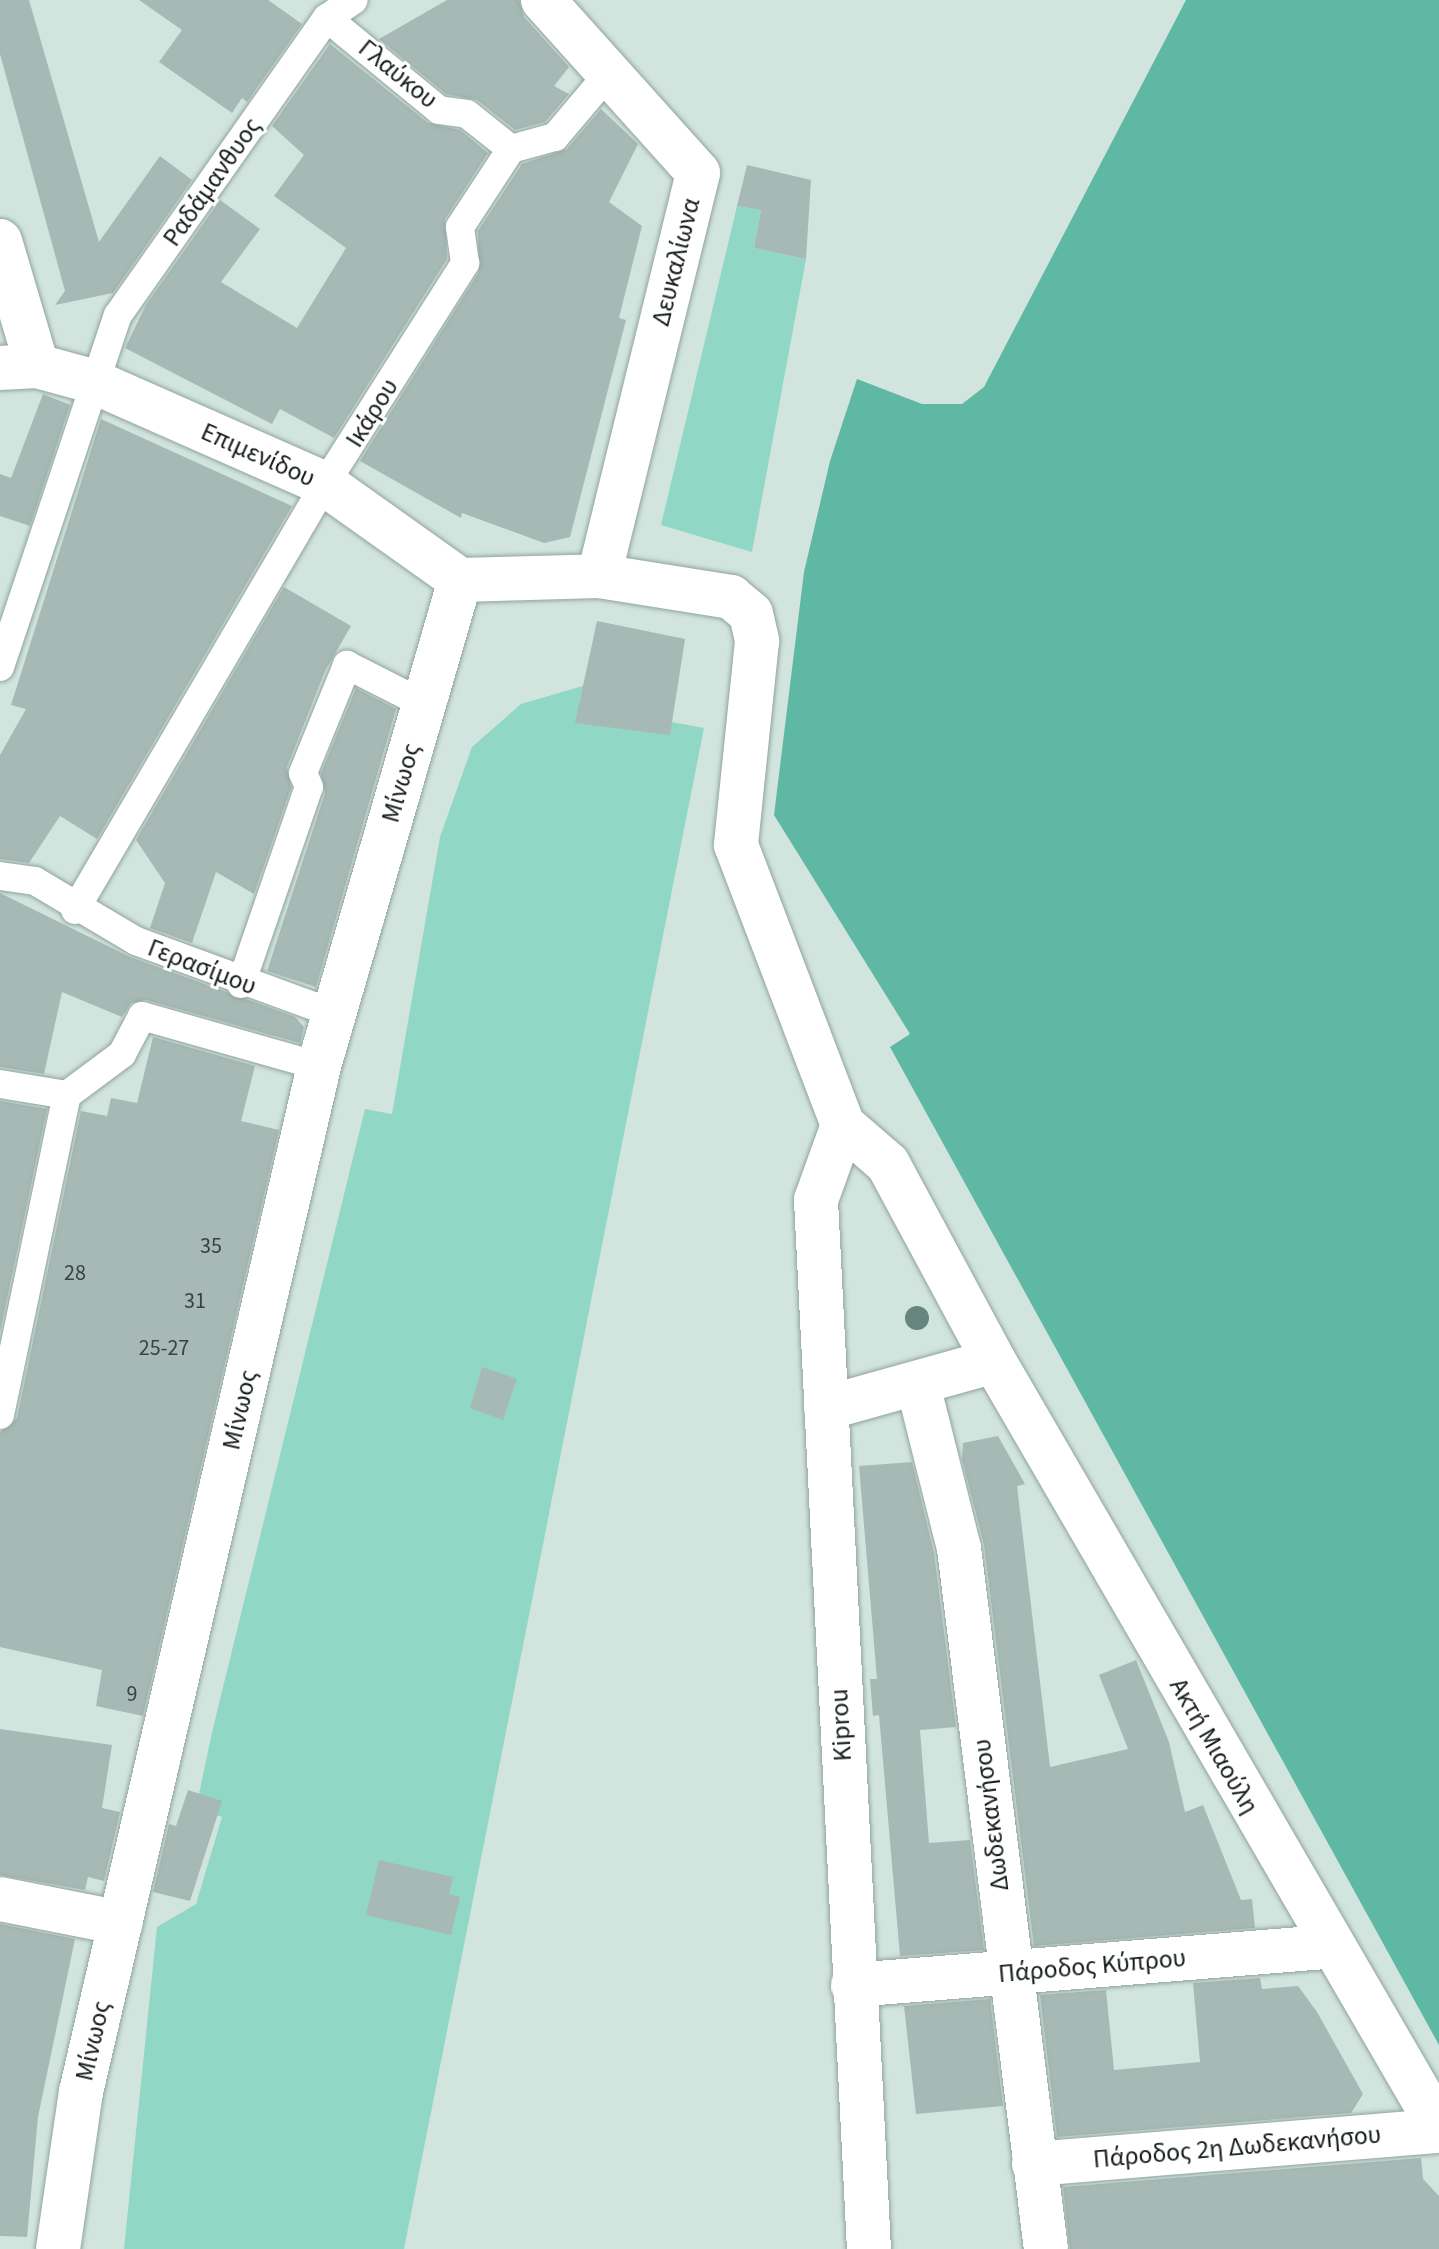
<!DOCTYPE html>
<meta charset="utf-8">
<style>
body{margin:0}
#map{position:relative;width:1439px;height:2249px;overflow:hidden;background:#d1e4de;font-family:"Source Sans 3",sans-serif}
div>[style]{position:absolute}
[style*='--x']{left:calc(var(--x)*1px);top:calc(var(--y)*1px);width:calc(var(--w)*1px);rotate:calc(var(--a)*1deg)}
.green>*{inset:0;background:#90d7c5}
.water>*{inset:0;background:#5eb8a3}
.building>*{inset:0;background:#a7b9b4}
.roads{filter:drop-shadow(0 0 2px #91a39e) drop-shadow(0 0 2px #91a39e)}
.lane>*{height:28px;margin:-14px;padding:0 14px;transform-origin:14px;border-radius:14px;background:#fff}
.street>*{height:44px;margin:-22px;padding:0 22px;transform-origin:22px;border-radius:22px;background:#fff}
.secondary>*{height:44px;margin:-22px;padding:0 22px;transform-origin:22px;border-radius:22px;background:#fff}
.trees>*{width:24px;height:24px;margin:-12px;border-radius:50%;background:#65857e}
span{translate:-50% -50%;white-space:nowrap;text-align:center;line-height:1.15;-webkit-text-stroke:6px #fff;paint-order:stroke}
.number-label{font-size:22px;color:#394240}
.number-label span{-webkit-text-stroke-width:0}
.street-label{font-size:26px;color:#141b19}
</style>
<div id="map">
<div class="green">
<div style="clip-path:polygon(737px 206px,761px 210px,754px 248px,806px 259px,752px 552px,661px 525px)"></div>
<div style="clip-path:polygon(583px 686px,579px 705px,704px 728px,404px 2249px,124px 2249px,157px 1927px,196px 1904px,222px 1817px,196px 1808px,213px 1728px,365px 1109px,392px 1114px,440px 837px,472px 747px,521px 704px)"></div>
</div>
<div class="water">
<div style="clip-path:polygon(1186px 0,1439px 0,1439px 2045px,890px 1047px,910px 1034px,774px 815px,804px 572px,830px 461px,857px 379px,922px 404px,962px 404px,984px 387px)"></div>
</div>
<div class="building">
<div style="clip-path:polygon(0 0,29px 0,99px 242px,160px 156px,192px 180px,113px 293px,55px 305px,65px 291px,0 54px)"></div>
<div style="clip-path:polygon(139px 0,268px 0,302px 24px,247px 102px,242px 98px,232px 113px,159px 62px,182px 30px)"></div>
<div style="clip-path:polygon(447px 0,519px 0,524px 17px,569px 67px,554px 86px,569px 94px,545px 122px,515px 130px,477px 100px,446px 94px,379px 39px)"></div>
<div style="clip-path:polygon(330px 44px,428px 123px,460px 130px,488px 153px,445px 219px,447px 259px,334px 438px,280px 409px,272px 424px,125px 348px,146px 305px,220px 200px,260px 229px,221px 282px,297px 328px,346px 248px,274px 196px,304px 155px,272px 126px)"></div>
<div style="clip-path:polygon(601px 109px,638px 144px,609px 202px,642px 226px,619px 318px,626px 320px,570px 537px,544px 543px,462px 513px,461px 518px,360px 461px,479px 272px,478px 231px,522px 164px,567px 149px)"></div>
<div style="clip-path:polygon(747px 165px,811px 180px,806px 259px,754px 248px,761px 210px,737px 206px)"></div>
<div style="clip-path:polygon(43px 394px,70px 405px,30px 526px,0 516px,0 474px,11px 478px)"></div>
<div style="clip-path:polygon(101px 419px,292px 506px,97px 839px,60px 816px,29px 863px,0 859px,0 755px,26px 709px,11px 705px)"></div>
<div style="clip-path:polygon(284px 587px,351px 626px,325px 671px,287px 767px,291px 788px,254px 894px,216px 872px,192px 943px,150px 928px,165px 883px,136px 840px)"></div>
<div style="clip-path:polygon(597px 621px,685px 639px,670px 735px,575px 723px)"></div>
<div style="clip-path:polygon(356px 688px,396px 709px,316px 987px,267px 971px,325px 793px,321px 773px)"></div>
<div style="clip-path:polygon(0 893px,130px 957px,295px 1017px,304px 1027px,300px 1043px,146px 1000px,131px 1003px,122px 1017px,62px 992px,44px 1074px,0 1067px)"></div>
<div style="clip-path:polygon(153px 1037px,255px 1066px,241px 1121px,279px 1130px,143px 1716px,96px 1706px,102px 1670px,0 1647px,0 1432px,17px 1418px,81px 1111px,107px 1116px,111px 1098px,137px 1103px)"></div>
<div style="clip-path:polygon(0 1101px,47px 1109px,0 1332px)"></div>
<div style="clip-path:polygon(482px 1367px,517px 1379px,503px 1420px,470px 1408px)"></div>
<div style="clip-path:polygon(998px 1436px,1025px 1484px,1017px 1486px,1050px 1767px,1128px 1749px,1099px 1675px,1136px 1660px,1169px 1742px,1185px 1812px,1203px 1805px,1241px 1900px,1252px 1899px,1255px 1928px,1034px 1946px,984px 1545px,962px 1459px,963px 1443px)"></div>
<div style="clip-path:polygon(912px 1462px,934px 1553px,956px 1727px,920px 1730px,929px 1843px,970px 1840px,984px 1950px,900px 1956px,879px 1715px,873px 1716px,870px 1679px,877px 1679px,859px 1466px)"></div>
<div style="clip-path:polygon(0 1729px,112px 1745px,102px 1808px,120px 1812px,104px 1881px,88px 1877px,85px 1890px,0 1875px)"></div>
<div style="clip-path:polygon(188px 1790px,222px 1801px,190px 1901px,153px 1892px,169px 1824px,176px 1826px)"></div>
<div style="clip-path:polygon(379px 1860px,453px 1877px,449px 1894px,460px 1897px,451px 1935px,366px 1915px)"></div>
<div style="clip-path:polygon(0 1924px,75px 1939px,38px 2117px,27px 2237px,0 2236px)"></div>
<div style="clip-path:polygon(1260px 1978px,1262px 1989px,1298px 1986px,1317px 2012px,1363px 2094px,1351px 2113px,1057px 2137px,1040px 1995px,1106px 1990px,1114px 2070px,1200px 2062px,1193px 1983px)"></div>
<div style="clip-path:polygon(990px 1999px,1003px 2106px,916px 2114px,904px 2006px)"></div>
<div style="clip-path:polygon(1421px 2158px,1423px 2179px,1439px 2196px,1439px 2249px,1070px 2249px,1063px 2187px)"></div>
</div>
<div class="roads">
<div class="lane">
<div style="--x:327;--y:18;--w:145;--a:39.4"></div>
<div style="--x:439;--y:110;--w:28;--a:8"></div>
<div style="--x:467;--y:114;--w:56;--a:38.5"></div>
<div style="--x:0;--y:667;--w:371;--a:-71.5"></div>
<div style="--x:118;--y:315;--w:363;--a:-54.9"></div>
<div style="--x:327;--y:18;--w:32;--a:-34"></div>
<div style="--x:0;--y:876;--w:35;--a:8"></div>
<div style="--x:35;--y:881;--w:117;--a:30.7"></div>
<div style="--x:136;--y:941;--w:210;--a:20.1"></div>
<div style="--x:75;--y:910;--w:494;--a:-59.6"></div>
<div style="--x:325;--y:484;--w:262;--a:-57.6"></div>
<div style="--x:465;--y:263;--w:36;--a:-98"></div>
<div style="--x:460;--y:227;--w:93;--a:-56.8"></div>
<div style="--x:511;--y:149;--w:46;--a:-15.3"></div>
<div style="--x:555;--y:137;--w:84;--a:-49.8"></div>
<div style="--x:241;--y:984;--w:208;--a:-71"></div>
<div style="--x:309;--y:787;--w:15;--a:-113"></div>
<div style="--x:303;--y:773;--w:117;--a:-67.8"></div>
<div style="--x:347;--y:665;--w:86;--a:26.9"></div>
<div style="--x:0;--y:1084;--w:68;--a:9.3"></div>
<div style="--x:67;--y:1095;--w:69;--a:-36.7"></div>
<div style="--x:122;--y:1054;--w:43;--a:-62.2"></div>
<div style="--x:142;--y:1016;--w:184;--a:15.8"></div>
<div style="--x:0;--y:1415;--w:327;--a:-78.2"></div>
</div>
<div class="street">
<div style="--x:543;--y:0;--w:232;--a:48.1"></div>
<div style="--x:698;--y:173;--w:415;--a:103.8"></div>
<div style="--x:0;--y:241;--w:130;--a:73.5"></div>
<div style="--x:994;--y:1361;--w:886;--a:59.85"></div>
<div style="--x:0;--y:1899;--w:123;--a:11.2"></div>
<div style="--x:853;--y:1985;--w:479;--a:-4.6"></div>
<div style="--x:1034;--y:2164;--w:406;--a:-4.7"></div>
<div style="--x:58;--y:2249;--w:159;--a:-81.7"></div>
<div style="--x:81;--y:2092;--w:1053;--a:-76.94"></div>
<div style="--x:319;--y:1066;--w:506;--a:-73.82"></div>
</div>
<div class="secondary">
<div style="--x:0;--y:368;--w:37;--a:-3"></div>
<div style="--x:37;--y:366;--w:57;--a:15.3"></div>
<div style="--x:92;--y:381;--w:255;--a:23.8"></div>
<div style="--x:325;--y:484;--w:166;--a:35.4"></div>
<div style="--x:460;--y:580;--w:139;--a:-1.6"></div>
<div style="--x:599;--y:576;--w:134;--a:9"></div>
<div style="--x:731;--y:597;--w:26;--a:40"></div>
<div style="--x:751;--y:614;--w:28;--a:77"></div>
<div style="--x:757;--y:641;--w:205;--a:95.9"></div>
<div style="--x:736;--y:845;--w:300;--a:69.1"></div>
<div style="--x:843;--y:1125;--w:80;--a:109.8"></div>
<div style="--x:816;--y:1200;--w:1050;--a:87.11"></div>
<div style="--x:918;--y:1385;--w:168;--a:75.9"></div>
<div style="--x:959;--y:1548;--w:706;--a:82.93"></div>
<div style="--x:826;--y:1408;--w:174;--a:-15.6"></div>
<div style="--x:994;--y:1361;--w:224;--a:-118.3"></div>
<div style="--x:888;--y:1164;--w:60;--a:-139.1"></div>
</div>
</div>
<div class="trees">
<div style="left:917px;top:1318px"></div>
</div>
<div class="number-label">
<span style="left:211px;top:1247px">35</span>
<span style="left:75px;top:1274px">28</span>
<span style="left:195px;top:1302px">31</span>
<span style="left:164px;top:1349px">25-27</span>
<span style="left:132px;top:1695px">9</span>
</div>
<div class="street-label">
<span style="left:398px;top:74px;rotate:39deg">Γλαύκου</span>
<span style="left:212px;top:182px;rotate:-55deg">Ραδάμανθυος</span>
<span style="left:676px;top:262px;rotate:-76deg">Δευκαλίωνα</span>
<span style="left:372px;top:413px;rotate:-58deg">Ικάρου</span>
<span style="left:258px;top:455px;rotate:24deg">Επιμενίδου</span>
<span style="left:401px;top:783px;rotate:-74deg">Μίνωος</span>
<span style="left:202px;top:967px;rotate:21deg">Γερασίμου</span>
<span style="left:240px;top:1410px;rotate:-77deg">Μίνωος</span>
<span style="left:841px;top:1725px;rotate:-93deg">Kiprou</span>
<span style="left:1214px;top:1746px;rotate:60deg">Ακτή Μιαούλη</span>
<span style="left:991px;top:1815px;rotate:-97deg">Δωδεκανήσου</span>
<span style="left:1092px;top:1966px;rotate:-5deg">Πάροδος Κύπρου</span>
<span style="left:93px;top:2041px;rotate:-77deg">Μίνωος</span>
<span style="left:1237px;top:2147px;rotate:-5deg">Πάροδος 2η Δωδεκανήσου</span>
</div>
</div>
